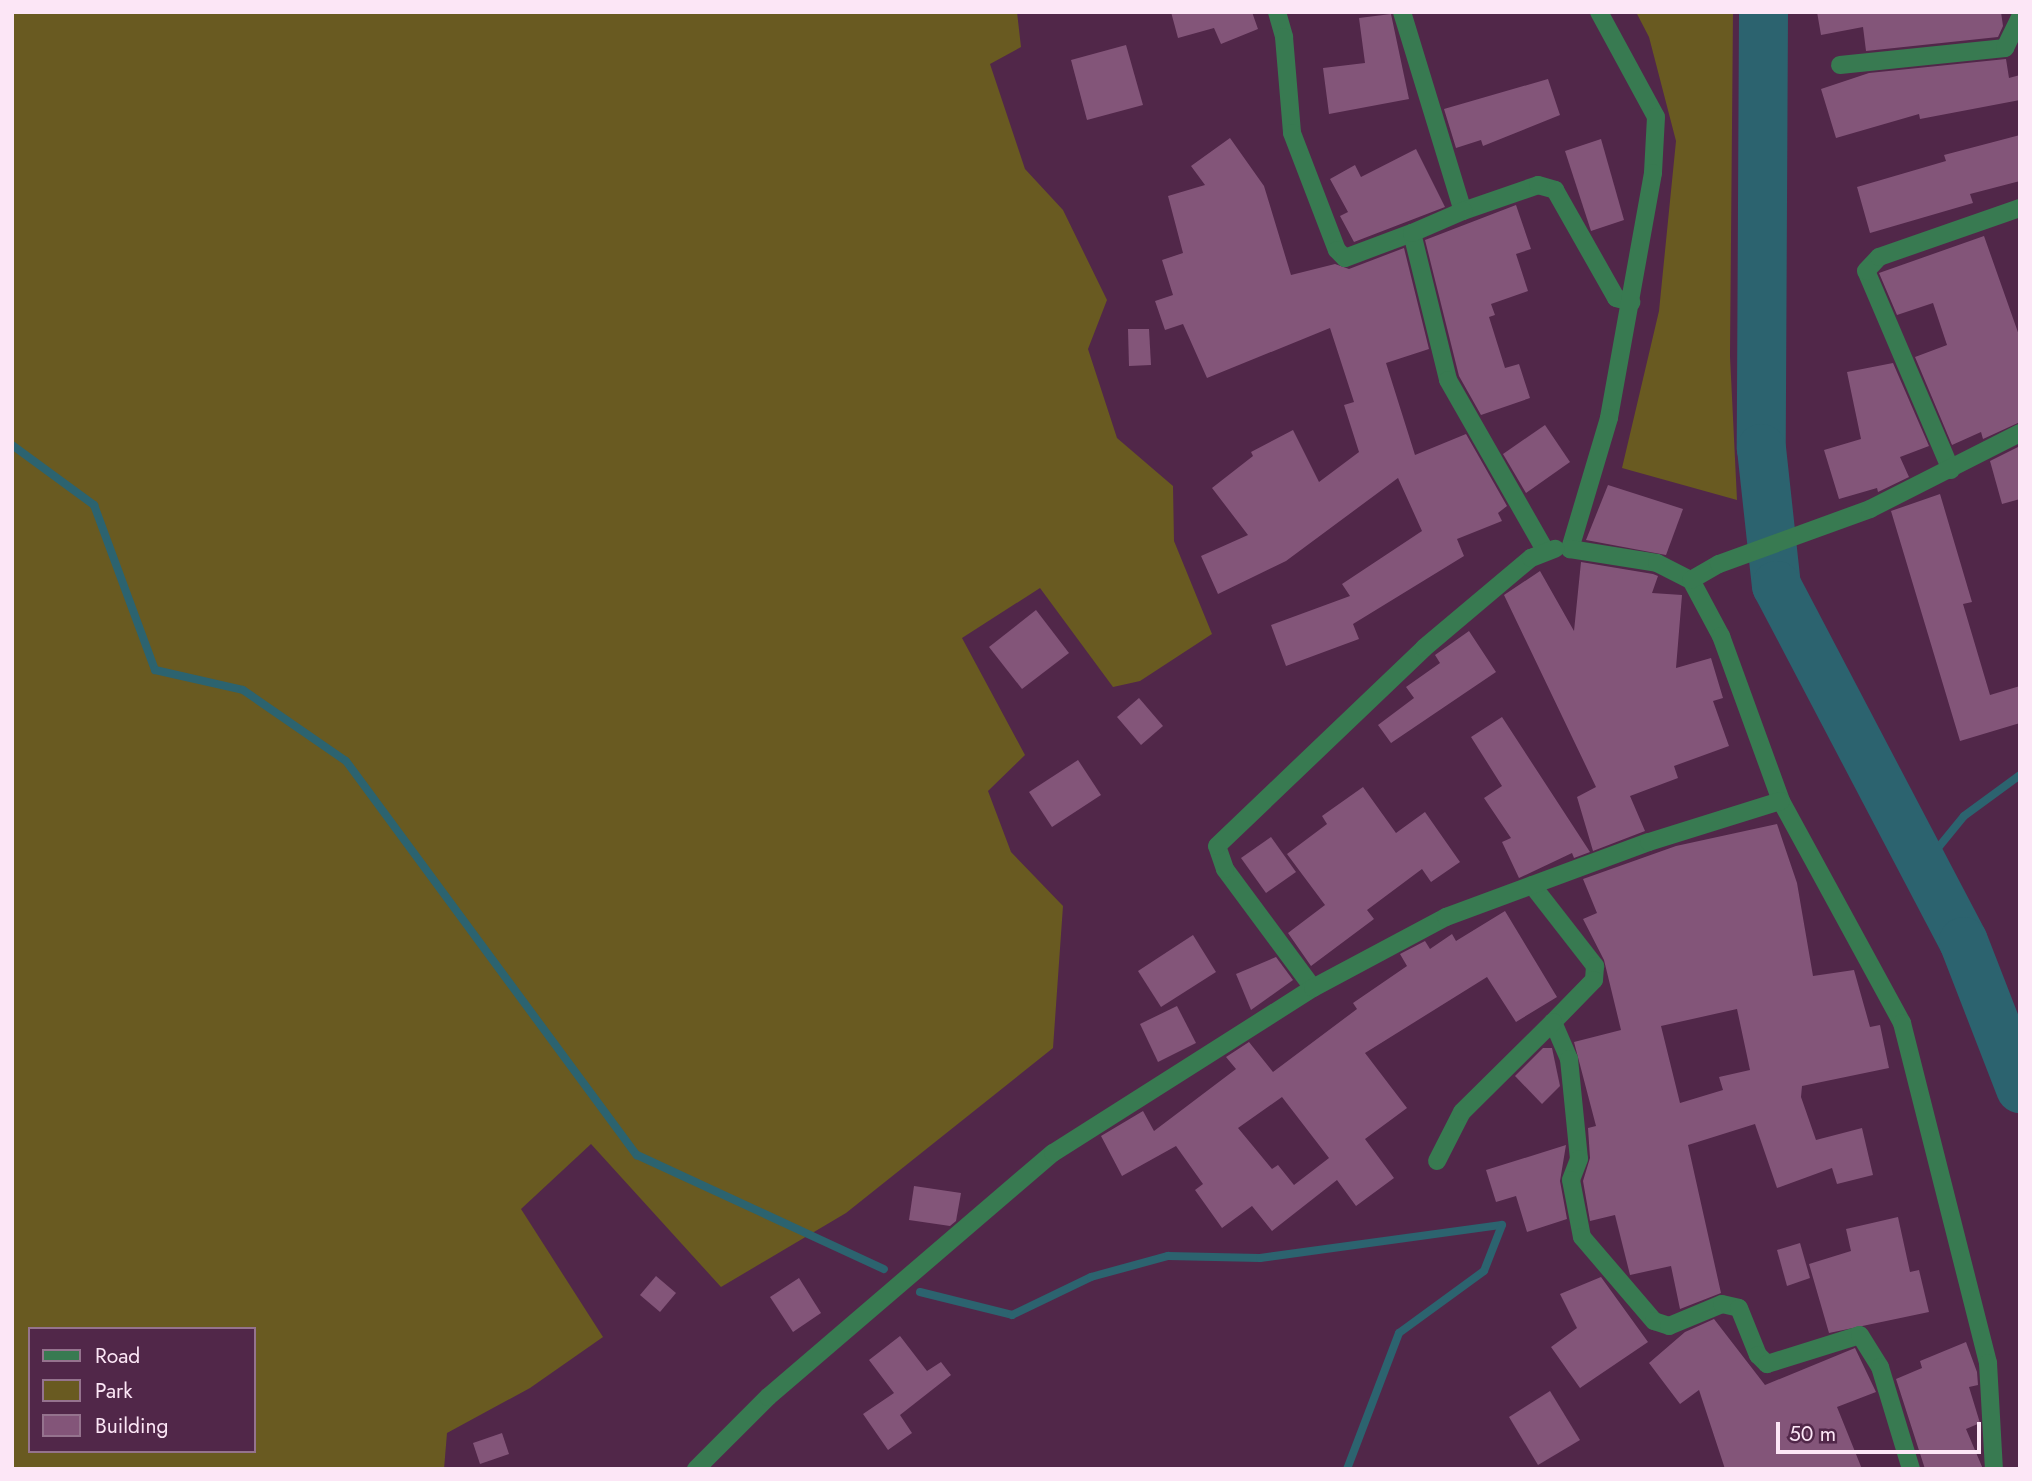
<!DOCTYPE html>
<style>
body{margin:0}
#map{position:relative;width:2032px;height:1481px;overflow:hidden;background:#512749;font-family:Jost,sans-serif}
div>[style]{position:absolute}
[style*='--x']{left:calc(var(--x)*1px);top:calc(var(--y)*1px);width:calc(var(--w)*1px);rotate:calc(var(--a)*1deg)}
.green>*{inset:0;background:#695a21}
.stream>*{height:8px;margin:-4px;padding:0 4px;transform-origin:4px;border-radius:4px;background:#2c636f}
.river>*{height:49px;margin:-24.5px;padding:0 24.5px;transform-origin:24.5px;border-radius:24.5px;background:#2c636f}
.building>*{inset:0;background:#835579}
.minor>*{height:18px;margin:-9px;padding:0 9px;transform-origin:9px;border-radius:9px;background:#387a51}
span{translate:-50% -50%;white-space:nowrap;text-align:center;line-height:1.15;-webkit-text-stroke:6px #512749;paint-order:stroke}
.frame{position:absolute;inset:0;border:14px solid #fce6f6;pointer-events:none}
.legend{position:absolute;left:28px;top:1327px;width:228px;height:126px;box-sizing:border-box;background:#512749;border:2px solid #95738e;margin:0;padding:9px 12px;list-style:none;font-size:21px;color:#fce6f6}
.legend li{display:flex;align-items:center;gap:14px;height:35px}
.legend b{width:35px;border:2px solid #95738e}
.scale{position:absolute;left:1776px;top:1422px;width:205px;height:32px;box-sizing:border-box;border:4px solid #fce6f6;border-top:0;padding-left:9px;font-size:21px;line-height:24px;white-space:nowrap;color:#fce6f6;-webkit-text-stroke:5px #512749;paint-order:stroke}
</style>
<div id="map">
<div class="green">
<div style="clip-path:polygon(evenodd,12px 12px,1017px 12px,1021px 47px,990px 64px,1025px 169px,1063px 210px,1107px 300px,1088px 349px,1117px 438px,1173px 486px,1174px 541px,1212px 634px,1140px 681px,1113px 687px,1040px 588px,962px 638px,1025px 755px,988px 791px,1011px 852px,1063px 906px,1053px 1048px,846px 1213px,721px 1287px,591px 1144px,521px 1209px,603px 1337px,530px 1388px,447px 1433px,444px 1469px,12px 1469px,12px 12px,30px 1329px,254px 1329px,254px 1451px,30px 1451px,30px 1329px)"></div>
<div style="clip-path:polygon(1636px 12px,1733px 12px,1730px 356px,1737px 500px,1622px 468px,1659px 311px,1676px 141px,1649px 37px)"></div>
</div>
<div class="stream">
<div style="--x:12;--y:445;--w:102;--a:36.2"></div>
<div style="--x:94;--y:505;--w:176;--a:69.7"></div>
<div style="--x:155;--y:670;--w:90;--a:12.8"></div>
<div style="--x:243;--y:690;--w:125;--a:34.6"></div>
<div style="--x:346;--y:761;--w:490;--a:53.6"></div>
<div style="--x:637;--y:1155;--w:272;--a:24.8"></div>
<div style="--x:1924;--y:865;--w:63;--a:-50.8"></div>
<div style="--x:1964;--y:816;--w:69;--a:-36.2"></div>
<div style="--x:920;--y:1292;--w:95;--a:14"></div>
<div style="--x:1012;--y:1315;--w:88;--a:-25.7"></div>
<div style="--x:1091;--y:1277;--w:80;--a:-15.3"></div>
<div style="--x:1168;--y:1256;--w:92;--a:1.2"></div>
<div style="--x:1260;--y:1258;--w:244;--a:-7.8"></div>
<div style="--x:1502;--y:1225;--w:49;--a:111.4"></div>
<div style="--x:1484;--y:1271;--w:105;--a:143.9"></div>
<div style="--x:1399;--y:1333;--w:146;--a:110.9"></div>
</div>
<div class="river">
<div style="--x:1763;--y:12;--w:436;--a:90.3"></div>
<div style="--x:1761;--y:448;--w:138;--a:83.8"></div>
<div style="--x:1776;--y:585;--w:402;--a:62.3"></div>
<div style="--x:1963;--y:941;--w:158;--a:68.8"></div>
</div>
<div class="building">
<div style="clip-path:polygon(1171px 12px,1252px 12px,1258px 29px,1221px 44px,1214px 28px,1178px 38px)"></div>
<div style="clip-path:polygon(1817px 12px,2001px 12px,2003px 26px,1998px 37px,1866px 51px,1863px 27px,1821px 35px)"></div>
<div style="clip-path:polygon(1391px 14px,1409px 99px,1329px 114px,1323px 68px,1365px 63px,1359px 18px)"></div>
<div style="clip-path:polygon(1126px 45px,1143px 105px,1087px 120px,1071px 60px)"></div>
<div style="clip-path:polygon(2006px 59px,2009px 78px,2020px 75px,2020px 100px,1920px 119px,1919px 114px,1836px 138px,1821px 89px,1869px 73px)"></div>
<div style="clip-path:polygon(1548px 79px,1560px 115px,1483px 146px,1481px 140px,1456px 148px,1444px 109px)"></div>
<div style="clip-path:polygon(2020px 135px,2020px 181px,1970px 194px,1973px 203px,1870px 233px,1857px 187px,1946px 161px,1944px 155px)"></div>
<div style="clip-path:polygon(1230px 138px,1264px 186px,1291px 275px,1335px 264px,1349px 269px,1404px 248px,1429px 349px,1386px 363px,1415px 455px,1466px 434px,1507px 506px,1498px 513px,1502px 521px,1457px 539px,1464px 556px,1353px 624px,1359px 639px,1286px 666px,1271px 625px,1350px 596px,1342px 584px,1422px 531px,1398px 478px,1286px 561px,1218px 594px,1201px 556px,1248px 535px,1212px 488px,1253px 456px,1251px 452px,1293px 430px,1319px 482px,1359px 452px,1344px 405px,1354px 402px,1330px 328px,1207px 378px,1183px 324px,1165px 330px,1155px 301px,1173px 295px,1162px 260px,1183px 253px,1168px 196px,1205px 185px,1191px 166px)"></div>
<div style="clip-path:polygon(1601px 139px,1624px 220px,1591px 231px,1565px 151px)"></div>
<div style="clip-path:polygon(1416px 149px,1445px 207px,1354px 242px,1340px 216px,1348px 212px,1330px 179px,1355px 165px,1361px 177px)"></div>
<div style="clip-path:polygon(1516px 205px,1531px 249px,1516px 254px,1528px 291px,1491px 304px,1495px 315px,1489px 317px,1505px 368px,1519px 364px,1530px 398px,1481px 415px,1459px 376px,1425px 240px)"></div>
<div style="clip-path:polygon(1984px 236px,2020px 338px,2020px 422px,1983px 439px,1981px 432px,1952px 445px,1915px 357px,1947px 345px,1933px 303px,1897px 315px,1879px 273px)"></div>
<div style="clip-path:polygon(1128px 329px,1149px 329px,1151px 365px,1129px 366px)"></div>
<div style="clip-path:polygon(1893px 363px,1929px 446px,1900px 457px,1909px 477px,1878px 492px,1877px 488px,1839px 499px,1824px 450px,1861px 439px,1847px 372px)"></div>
<div style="clip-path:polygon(1545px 425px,1570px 462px,1526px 493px,1503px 454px)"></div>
<div style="clip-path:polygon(2020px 446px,2020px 499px,2002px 504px,1990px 461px)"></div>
<div style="clip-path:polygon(1608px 485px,1683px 509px,1666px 555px,1586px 540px)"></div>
<div style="clip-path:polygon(1940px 494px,1972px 602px,1963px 604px,1990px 695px,2020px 686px,2020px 723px,1960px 741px,1891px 511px)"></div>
<div style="clip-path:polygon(1581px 562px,1653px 574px,1658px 576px,1652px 593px,1682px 595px,1676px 668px,1711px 658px,1723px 698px,1713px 701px,1729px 746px,1674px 766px,1678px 778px,1630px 796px,1645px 831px,1593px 851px,1577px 797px,1596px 787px,1504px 595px,1540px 571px,1574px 631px)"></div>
<div style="clip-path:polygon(1036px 610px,1069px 653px,1022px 689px,989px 647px)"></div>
<div style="clip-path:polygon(1469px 631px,1496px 672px,1391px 743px,1378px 725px,1414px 698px,1406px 687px,1440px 663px,1435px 655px)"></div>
<div style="clip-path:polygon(1139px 698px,1163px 726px,1141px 745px,1117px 717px)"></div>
<div style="clip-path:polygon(1502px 717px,1590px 852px,1574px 858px,1572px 853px,1519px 878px,1502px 842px,1511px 838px,1484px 798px,1502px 786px,1471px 737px)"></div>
<div style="clip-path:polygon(1078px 760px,1101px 795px,1052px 827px,1029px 792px)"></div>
<div style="clip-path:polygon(1363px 787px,1396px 833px,1425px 812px,1460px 862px,1431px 882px,1422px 869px,1367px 910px,1374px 919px,1311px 966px,1288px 933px,1325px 905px,1287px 854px,1327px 824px,1322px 816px)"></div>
<div style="clip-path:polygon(evenodd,1777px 824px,1797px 883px,1813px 976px,1854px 970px,1870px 1027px,1880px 1025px,1889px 1068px,1802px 1086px,1801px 1097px,1816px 1140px,1862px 1128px,1873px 1175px,1837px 1184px,1832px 1168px,1777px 1188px,1755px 1124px,1688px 1145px,1721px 1293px,1680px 1309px,1671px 1266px,1630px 1275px,1615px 1215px,1590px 1221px,1583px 1181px,1590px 1158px,1588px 1128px,1596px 1126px,1574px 1042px,1621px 1030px,1604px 960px,1583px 919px,1597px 913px,1583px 879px,1676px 846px,1777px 824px,1737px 1009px,1750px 1070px,1719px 1077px,1723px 1090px,1680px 1103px,1661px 1026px,1737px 1009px)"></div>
<div style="clip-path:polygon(1271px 837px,1296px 872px,1266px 893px,1241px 858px)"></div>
<div style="clip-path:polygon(evenodd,1505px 911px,1557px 997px,1516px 1022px,1487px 977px,1365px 1053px,1407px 1108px,1365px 1139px,1394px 1178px,1356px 1206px,1337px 1180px,1272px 1231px,1252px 1206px,1222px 1228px,1195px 1190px,1203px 1184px,1176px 1146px,1122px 1176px,1101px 1136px,1143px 1111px,1154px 1131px,1236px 1069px,1226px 1057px,1249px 1042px,1273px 1072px,1357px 1009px,1353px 1003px,1407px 966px,1400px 954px,1425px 941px,1430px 949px,1452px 934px,1456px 941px,1505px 911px,1282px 1097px,1329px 1158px,1294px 1185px,1278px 1165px,1272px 1169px,1238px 1128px,1282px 1097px)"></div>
<div style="clip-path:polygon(1193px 935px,1216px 972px,1161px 1007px,1138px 971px)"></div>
<div style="clip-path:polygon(1276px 957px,1293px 980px,1251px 1010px,1236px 974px)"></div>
<div style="clip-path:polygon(1177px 1006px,1196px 1043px,1158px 1062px,1140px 1024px)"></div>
<div style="clip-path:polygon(1543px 1048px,1552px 1048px,1560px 1086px,1542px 1104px,1515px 1076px)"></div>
<div style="clip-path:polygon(1566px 1145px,1560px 1181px,1567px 1219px,1527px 1232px,1516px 1196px,1496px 1202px,1486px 1170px)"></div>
<div style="clip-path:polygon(914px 1186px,961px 1193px,956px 1221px,950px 1226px,909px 1220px)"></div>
<div style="clip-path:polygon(1898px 1217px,1910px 1272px,1919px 1270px,1929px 1312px,1829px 1333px,1809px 1264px,1851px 1251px,1846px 1229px)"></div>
<div style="clip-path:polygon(1800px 1243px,1810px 1278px,1787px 1286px,1777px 1250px)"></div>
<div style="clip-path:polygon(656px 1276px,676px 1293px,660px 1312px,640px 1295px)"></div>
<div style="clip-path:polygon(1601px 1277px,1648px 1342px,1580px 1388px,1551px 1347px,1577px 1328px,1560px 1294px)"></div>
<div style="clip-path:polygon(799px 1278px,821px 1313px,793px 1332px,770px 1297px)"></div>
<div style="clip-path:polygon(1714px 1319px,1765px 1385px,1855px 1348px,1876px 1392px,1837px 1407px,1862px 1469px,1725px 1469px,1699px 1390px,1680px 1404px,1649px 1363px,1685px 1332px)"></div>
<div style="clip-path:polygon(900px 1336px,927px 1371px,941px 1362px,951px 1375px,900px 1415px,912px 1433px,888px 1450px,863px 1414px,894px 1393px,869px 1360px)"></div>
<div style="clip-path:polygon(1966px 1342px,1977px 1372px,1978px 1385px,1969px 1387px,1980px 1423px,1966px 1429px,1983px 1469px,1925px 1469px,1896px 1379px,1922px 1368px,1920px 1361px)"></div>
<div style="clip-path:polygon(1550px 1391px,1580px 1440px,1538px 1465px,1509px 1417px)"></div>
<div style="clip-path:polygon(502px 1433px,509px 1454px,480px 1464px,473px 1443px)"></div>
</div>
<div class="minor">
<div style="--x:1277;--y:12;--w:26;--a:74"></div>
<div style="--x:1284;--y:37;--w:96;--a:85.2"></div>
<div style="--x:1292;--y:133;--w:125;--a:69"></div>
<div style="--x:1337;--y:250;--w:11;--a:45"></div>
<div style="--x:1345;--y:258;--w:72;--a:-20.5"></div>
<div style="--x:1412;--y:233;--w:151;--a:76.2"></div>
<div style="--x:1448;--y:380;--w:196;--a:60.3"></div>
<div style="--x:1402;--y:12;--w:208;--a:73"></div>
<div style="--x:1463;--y:211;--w:79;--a:-19.1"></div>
<div style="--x:1538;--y:185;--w:18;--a:16"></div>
<div style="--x:1555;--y:190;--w:124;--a:60.5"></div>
<div style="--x:1616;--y:298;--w:16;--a:15"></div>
<div style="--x:1599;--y:12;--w:119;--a:61.5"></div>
<div style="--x:1656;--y:117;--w:56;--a:93.1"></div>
<div style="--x:1653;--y:173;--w:249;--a:100.2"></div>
<div style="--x:1609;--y:418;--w:137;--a:106.6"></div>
<div style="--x:1570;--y:549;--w:88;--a:9.1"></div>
<div style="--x:1657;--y:563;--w:38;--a:27"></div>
<div style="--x:1691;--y:580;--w:64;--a:61.8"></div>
<div style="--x:1721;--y:636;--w:176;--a:70"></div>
<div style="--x:1781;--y:801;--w:253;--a:61.4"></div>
<div style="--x:1902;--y:1023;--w:351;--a:75.8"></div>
<div style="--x:1988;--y:1363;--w:106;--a:86.8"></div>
<div style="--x:1840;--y:65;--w:166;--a:-5.9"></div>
<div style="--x:2005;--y:48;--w:34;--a:-64"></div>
<div style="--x:1412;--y:233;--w:56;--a:-23.3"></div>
<div style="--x:1951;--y:470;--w:216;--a:-113.1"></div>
<div style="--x:1866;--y:271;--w:19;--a:-47"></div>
<div style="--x:1879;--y:257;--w:149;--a:-19.2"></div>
<div style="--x:1691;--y:580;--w:32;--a:-30"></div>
<div style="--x:1719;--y:564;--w:161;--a:-20"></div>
<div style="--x:1870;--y:509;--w:168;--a:-26.9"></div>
<div style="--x:1532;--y:885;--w:103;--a:52.1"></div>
<div style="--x:1595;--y:966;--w:14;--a:94"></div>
<div style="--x:1594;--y:980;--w:59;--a:134.3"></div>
<div style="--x:1553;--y:1022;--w:40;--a:66.6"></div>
<div style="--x:1569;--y:1059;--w:100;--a:84.3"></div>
<div style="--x:1579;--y:1159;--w:22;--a:111"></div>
<div style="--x:1571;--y:1180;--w:58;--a:79.1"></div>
<div style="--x:1582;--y:1237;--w:111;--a:49.4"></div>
<div style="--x:1654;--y:1321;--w:16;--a:18"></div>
<div style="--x:1669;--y:1326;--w:57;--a:-22.5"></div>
<div style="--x:1722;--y:1304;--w:17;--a:13"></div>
<div style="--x:1739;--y:1308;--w:51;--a:68"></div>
<div style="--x:1758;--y:1355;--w:13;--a:45"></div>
<div style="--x:1767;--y:1364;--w:97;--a:-17.3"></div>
<div style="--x:1860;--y:1335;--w:38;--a:58"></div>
<div style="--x:1880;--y:1367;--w:107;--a:73.1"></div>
<div style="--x:1313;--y:988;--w:148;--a:-126.5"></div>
<div style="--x:1225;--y:869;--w:24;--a:-109"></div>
<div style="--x:1217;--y:846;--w:286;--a:-43.7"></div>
<div style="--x:1424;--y:648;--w:140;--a:-40.1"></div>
<div style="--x:1531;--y:558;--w:26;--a:-21"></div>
<div style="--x:1437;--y:1161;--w:55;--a:-63"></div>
<div style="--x:1462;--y:1112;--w:128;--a:-44.7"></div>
<div style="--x:696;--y:1469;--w:102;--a:-45"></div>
<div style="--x:768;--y:1397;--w:375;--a:-40.6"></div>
<div style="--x:1053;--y:1153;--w:308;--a:-32.4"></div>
<div style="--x:1313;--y:988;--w:151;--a:-28.1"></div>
<div style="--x:1446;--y:917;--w:216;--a:-20.3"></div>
<div style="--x:1649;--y:842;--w:138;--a:-17.3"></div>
</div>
<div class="frame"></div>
<ul class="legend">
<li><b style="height:9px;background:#387a51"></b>Road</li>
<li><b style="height:19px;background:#695a21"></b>Park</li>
<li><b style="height:19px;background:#835579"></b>Building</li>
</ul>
<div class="scale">50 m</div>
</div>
